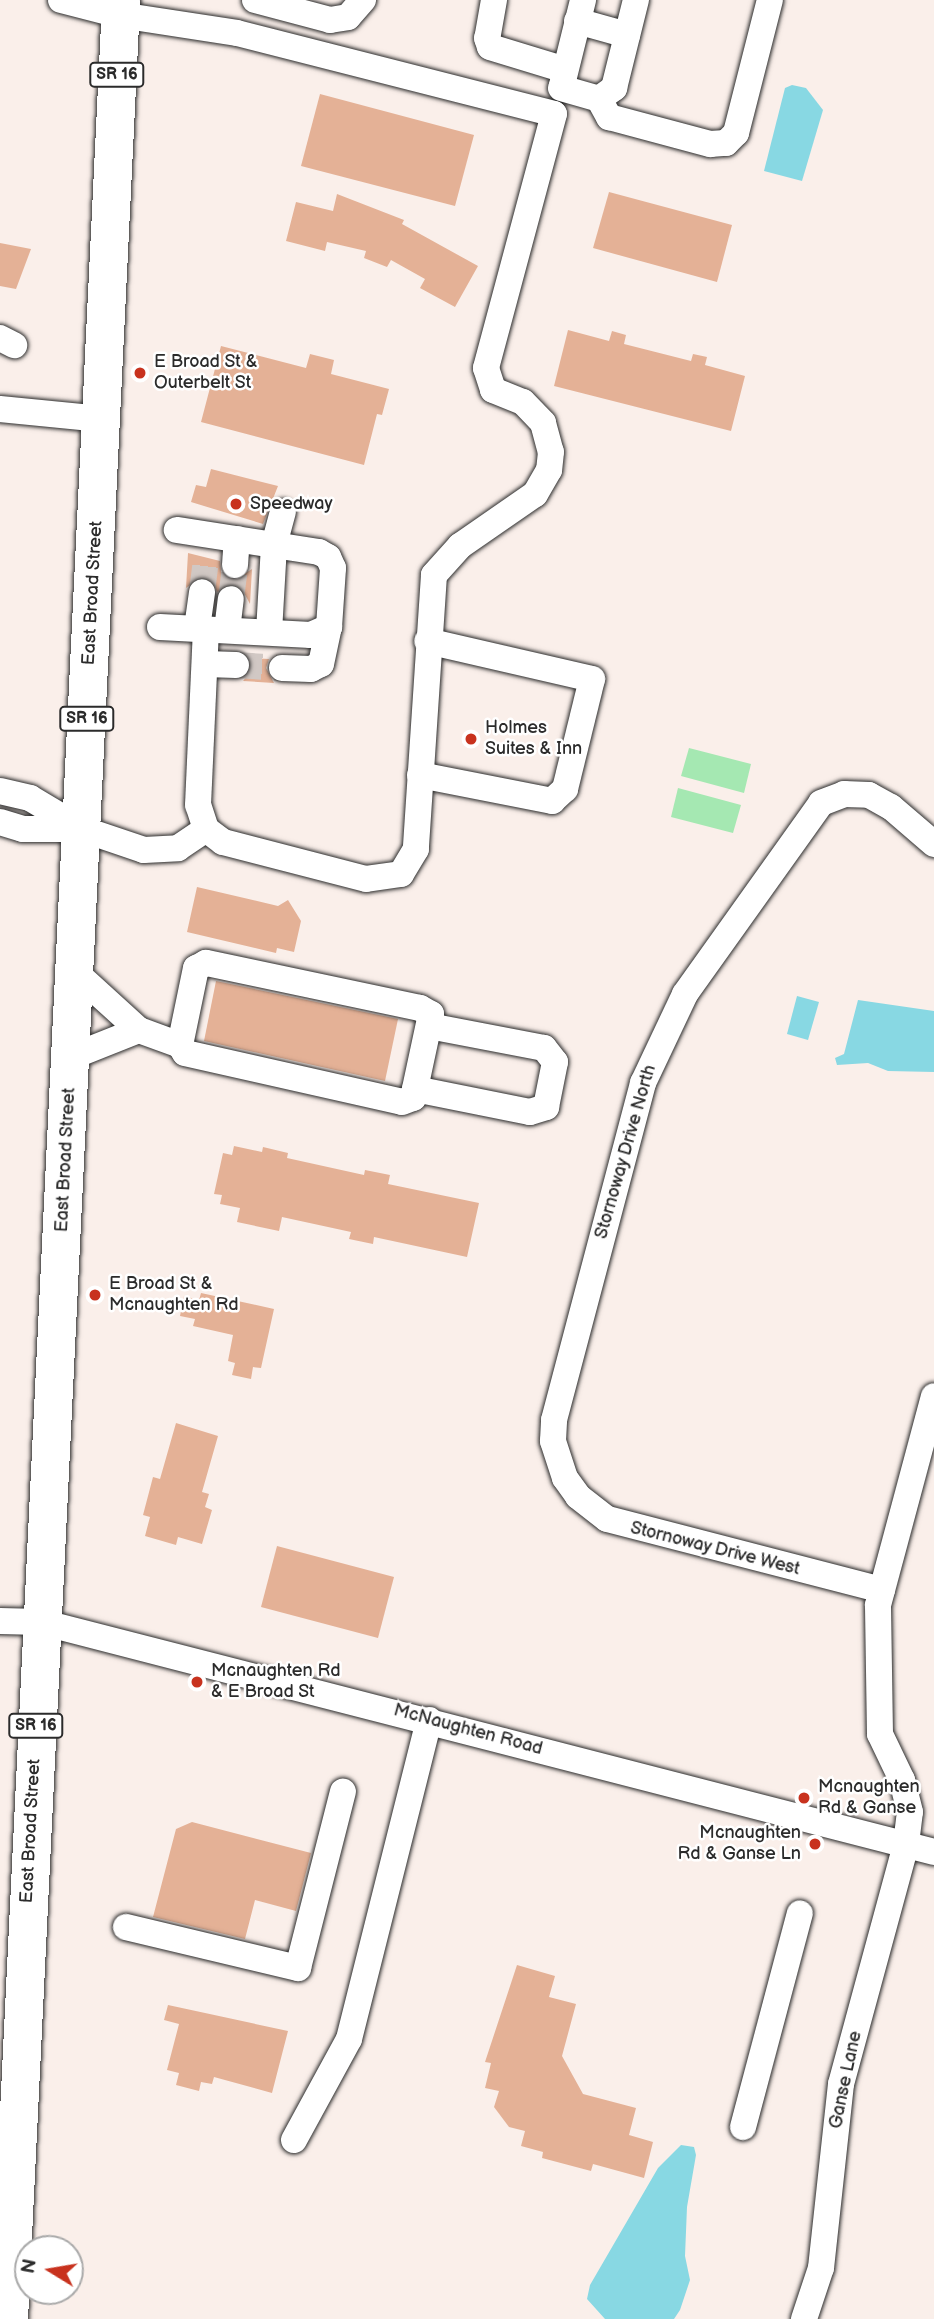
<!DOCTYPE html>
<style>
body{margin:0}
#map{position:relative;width:934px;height:2319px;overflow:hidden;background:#faefea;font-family:"Balsamiq Sans",sans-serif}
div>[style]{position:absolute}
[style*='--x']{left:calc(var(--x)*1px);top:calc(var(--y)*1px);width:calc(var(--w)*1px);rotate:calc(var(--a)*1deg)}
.green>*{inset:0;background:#a5e8b2}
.water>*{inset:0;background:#88d8e3}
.building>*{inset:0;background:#e4b196}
.minor-tunnel>*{height:26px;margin-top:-13px;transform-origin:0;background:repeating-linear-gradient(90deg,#d1c8c4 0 26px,transparent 0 39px)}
.roads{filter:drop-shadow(0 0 2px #2b2b2b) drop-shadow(0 0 2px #2b2b2b)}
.minor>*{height:26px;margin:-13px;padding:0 13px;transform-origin:13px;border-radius:13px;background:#fff}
.highway>*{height:38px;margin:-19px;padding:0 19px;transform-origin:19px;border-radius:19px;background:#fff}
.dots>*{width:19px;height:19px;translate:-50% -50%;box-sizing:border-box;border:4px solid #fff;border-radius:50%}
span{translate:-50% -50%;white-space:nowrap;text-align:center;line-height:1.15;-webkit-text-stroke:5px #fff;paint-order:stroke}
.shield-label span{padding:2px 5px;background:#fff;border:2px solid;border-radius:5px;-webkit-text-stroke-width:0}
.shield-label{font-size:16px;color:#2b2b2b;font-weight:700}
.poi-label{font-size:18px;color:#2b2b2b}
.left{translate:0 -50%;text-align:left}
.right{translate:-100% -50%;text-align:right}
.street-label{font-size:18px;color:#2b2b2b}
.north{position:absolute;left:14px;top:2235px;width:70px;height:70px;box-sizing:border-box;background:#fff;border:2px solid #aaa;border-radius:50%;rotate:281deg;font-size:19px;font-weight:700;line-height:28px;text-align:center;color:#2b2b2b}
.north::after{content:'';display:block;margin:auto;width:24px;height:32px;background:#c8321e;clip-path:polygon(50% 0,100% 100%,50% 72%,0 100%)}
</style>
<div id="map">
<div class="green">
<div style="clip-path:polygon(689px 748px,751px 764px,744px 793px,681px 776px)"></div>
<div style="clip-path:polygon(678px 788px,741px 805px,733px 833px,671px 817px)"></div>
</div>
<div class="water">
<div style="clip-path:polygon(792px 85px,806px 88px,823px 110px,802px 181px,764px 171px,785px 88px)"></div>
<div style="clip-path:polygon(797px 996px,819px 1002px,808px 1040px,787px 1034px)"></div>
<div style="clip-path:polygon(858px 1000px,934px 1011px,934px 1072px,888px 1071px,868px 1063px,837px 1065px,835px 1058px,844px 1054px)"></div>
<div style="clip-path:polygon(681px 2145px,694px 2147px,696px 2155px,687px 2207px,685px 2256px,690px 2280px,680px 2310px,674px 2319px,605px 2319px,587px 2299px,590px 2285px,658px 2168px)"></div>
</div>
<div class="building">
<div style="clip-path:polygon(320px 94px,474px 135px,455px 206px,301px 166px)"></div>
<div style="clip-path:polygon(609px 192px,732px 225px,717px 282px,593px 248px)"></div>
<div style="clip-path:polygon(337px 194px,404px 220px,402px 224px,478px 266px,455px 307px,420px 288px,425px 279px,391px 260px,387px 267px,364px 258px,366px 251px,327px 242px,325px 251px,286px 241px,296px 202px,333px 211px)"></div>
<div style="clip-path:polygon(0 243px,31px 249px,16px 289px,0 286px)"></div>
<div style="clip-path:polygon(568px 330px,609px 341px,612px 331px,626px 335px,624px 344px,691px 361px,693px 354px,707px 357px,705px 365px,745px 376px,731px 431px,554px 386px)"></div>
<div style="clip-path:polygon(221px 346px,306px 368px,310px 354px,334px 360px,331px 374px,389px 389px,382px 415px,377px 414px,364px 465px,201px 422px)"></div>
<div style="clip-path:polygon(211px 469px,278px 486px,263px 524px,191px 502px,196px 485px,206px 487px)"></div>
<div style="clip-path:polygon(188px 553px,220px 561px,221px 572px,233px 581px,252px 569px,250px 604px,241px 587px,234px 584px,217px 592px,212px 580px,203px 576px,186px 588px)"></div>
<div style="clip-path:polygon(250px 658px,269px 659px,266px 668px,274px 683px,243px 681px,250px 673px)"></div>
<div style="clip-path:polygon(197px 887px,278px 906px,288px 900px,301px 921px,294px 952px,277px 948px,276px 953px,187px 932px)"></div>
<div style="clip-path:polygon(216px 981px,398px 1019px,385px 1081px,204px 1041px)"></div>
<div style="clip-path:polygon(234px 1146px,262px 1152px,263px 1147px,288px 1153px,287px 1158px,364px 1175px,365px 1170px,390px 1175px,388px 1184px,479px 1203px,467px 1257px,374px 1237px,373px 1244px,349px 1239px,351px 1232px,282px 1217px,279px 1231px,237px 1222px,240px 1208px,220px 1204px,222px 1195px,214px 1194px,223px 1153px,232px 1155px)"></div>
<div style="clip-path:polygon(201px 1293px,274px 1309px,261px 1368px,253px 1367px,251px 1379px,232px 1375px,235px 1363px,228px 1361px,233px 1335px,193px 1326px,195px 1319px,180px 1316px,184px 1296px,199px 1300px)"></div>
<div style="clip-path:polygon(176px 1423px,218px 1436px,202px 1492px,209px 1494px,205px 1507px,212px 1510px,202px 1544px,178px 1537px,176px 1545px,145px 1536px,150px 1517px,143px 1515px,153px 1477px,160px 1479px)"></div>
<div style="clip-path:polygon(277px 1546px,394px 1577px,378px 1638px,261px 1607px)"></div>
<div style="clip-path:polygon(192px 1822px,311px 1853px,296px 1911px,255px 1900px,245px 1939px,153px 1917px,176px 1829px)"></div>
<div style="clip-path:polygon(517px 1965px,555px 1976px,549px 1997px,576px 2004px,562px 2056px,583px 2094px,636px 2108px,629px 2135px,653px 2142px,644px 2178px,593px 2164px,591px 2171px,542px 2158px,543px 2152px,521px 2146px,525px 2131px,509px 2127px,494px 2107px,499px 2091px,485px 2088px,491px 2063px,485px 2062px)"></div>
<div style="clip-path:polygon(168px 2005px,288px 2031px,272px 2093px,214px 2077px,212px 2084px,201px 2082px,199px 2091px,176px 2085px,179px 2073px,167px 2070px,179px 2024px,164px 2020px)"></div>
</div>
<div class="minor-tunnel">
<div style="--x:202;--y:592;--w:35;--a:-83"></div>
<div style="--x:231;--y:599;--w:34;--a:-83"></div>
<div style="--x:236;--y:665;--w:46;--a:3.7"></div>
</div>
<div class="roads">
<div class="minor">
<div style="--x:61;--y:0;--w:61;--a:14.3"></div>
<div style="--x:120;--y:15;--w:118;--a:8.7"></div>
<div style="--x:237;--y:33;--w:327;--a:14.3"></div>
<div style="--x:554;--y:114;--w:263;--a:105"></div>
<div style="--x:486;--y:368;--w:23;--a:72"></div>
<div style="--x:493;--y:390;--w:32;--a:22"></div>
<div style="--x:523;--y:402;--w:29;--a:46"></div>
<div style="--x:543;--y:423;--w:30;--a:75"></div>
<div style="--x:551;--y:452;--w:18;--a:96"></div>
<div style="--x:549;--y:470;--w:28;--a:120"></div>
<div style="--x:535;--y:494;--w:91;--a:145.3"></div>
<div style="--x:460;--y:546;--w:39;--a:132"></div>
<div style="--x:434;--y:575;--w:275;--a:93.8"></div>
<div style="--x:416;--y:849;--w:29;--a:121"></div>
<div style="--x:401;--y:874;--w:35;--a:172"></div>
<div style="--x:366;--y:879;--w:148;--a:-165.5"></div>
<div style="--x:223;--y:842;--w:21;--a:-143"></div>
<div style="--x:206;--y:829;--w:25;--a:-108"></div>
<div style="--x:198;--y:805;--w:176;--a:-87.4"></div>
<div style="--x:255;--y:0;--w:78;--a:14.9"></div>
<div style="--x:330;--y:20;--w:18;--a:-9"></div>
<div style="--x:348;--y:17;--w:23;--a:-49"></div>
<div style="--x:494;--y:0;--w:39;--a:100"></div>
<div style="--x:487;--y:38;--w:9;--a:72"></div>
<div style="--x:490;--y:47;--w:78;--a:17"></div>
<div style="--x:577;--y:21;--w:52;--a:15.6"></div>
<div style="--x:562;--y:85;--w:88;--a:-76.1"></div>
<div style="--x:561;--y:88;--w:40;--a:16"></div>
<div style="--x:599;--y:99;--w:19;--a:-36"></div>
<div style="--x:614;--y:88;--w:91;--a:-76"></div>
<div style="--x:599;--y:99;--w:21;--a:61"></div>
<div style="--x:609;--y:117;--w:105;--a:15"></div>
<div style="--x:710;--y:144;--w:16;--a:-4"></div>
<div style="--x:726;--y:143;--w:14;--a:-45"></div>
<div style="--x:736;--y:133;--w:137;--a:-75.7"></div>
<div style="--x:0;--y:338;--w:16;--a:27"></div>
<div style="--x:0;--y:409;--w:102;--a:5.6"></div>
<div style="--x:235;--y:565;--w:26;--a:-86"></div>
<div style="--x:160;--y:627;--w:151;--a:3"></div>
<div style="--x:311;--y:635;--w:20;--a:-24"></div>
<div style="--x:329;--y:627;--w:59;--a:-86.1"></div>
<div style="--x:333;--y:568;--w:12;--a:-114"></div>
<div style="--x:328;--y:557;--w:10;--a:-151"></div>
<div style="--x:319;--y:552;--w:144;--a:-171.2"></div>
<div style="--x:197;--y:628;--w:36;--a:-82"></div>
<div style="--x:227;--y:630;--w:31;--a:-83"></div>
<div style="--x:269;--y:632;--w:87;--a:-86.7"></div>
<div style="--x:274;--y:545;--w:34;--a:-75"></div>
<div style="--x:206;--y:664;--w:30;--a:2"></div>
<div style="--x:282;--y:668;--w:29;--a:2"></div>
<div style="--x:311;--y:669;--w:11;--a:-27"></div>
<div style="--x:321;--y:664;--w:38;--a:-78"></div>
<div style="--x:420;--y:775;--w:135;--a:11.1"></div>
<div style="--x:552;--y:801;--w:18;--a:-43"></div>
<div style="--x:565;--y:789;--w:113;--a:-76.2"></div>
<div style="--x:592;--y:679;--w:169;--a:-167"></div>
<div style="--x:0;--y:791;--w:31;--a:13"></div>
<div style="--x:30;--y:798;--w:61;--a:30.8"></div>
<div style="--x:82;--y:829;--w:65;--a:18.7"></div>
<div style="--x:144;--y:850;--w:34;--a:-3"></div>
<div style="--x:178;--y:848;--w:34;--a:-34"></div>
<div style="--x:0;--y:822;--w:24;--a:17"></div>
<div style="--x:23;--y:829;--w:57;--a:0"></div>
<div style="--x:75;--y:972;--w:86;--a:42.2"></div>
<div style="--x:139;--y:1030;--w:44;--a:20.1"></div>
<div style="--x:180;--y:1045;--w:9;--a:58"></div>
<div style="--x:185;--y:1053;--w:222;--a:12.7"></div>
<div style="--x:402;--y:1102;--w:12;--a:-20"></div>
<div style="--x:413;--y:1098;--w:86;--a:-77.9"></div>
<div style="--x:431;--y:1014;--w:13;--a:-151"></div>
<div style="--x:420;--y:1008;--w:219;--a:-168.1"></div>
<div style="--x:206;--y:963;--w:11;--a:153"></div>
<div style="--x:196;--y:968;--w:79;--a:101.7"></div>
<div style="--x:71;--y:1057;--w:73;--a:-21.7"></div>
<div style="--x:415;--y:1089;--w:117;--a:11.3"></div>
<div style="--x:530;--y:1112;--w:17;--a:-17"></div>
<div style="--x:546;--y:1107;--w:46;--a:-78.7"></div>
<div style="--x:555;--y:1062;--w:18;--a:-128"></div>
<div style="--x:544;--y:1048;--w:117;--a:-169.2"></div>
<div style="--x:882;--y:1590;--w:284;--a:-165.5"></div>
<div style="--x:607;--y:1519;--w:37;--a:-142"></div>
<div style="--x:578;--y:1496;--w:22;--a:-126"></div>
<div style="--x:565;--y:1478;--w:39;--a:-108"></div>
<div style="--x:553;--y:1441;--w:21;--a:-87"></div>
<div style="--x:554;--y:1420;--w:349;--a:-75.2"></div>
<div style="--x:643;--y:1083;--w:98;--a:-64.7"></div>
<div style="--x:685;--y:994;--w:234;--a:-54.5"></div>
<div style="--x:821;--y:803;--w:25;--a:-21"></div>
<div style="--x:844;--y:794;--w:25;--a:2"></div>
<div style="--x:869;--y:795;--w:25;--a:29"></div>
<div style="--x:891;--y:807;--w:57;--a:40.7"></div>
<div style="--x:0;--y:1621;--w:41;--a:1.4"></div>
<div style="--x:41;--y:1622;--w:922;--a:14.44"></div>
<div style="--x:126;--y:1927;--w:177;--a:13.4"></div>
<div style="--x:298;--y:1968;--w:182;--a:-75.7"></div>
<div style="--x:743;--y:2127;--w:221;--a:-75.1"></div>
<div style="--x:294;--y:2140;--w:115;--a:-61.4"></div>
<div style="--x:349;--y:2039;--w:329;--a:-75.9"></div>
<div style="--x:804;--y:2319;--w:54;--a:-71.6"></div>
<div style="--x:821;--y:2268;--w:185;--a:-83.8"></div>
<div style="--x:841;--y:2084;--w:249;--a:-74.8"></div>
<div style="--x:906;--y:1844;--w:32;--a:-83"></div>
<div style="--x:910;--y:1812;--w:33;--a:-104"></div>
<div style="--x:902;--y:1780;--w:51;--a:-115.6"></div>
<div style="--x:880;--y:1734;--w:129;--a:-90.9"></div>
<div style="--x:878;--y:1605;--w:216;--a:-75"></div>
</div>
<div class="highway">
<div style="--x:9;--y:2319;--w:2322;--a:-87.23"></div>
</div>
</div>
<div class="dots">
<div style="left:140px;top:373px;background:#c8321e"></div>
<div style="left:236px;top:504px;background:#c8321e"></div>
<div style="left:471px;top:739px;background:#c8321e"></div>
<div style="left:95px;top:1295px;background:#c8321e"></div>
<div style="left:197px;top:1682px;background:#c8321e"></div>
<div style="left:804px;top:1798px;background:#c8321e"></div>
<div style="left:815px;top:1844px;background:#c8321e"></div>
</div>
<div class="shield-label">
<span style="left:117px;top:75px">SR 16</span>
<span style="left:87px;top:719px">SR 16</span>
<span style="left:36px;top:1726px">SR 16</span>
</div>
<div class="poi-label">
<span class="left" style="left:154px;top:373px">E Broad St &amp;<br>Outerbelt St</span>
<span class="left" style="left:250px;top:504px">Speedway</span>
<span class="left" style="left:485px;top:739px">Holmes<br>Suites &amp; Inn</span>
<span class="left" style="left:109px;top:1295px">E Broad St &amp;<br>Mcnaughten Rd</span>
<span class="left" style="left:211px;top:1682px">Mcnaughten Rd<br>&amp; E Broad St</span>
<span class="left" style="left:818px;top:1798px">Mcnaughten<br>Rd &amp; Ganse</span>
<span class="right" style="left:801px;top:1844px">Mcnaughten<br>Rd &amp; Ganse Ln</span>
</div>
<div class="street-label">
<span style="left:93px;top:593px;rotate:-87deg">East Broad Street</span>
<span style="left:626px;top:1152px;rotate:-74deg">Stornoway Drive North</span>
<span style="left:66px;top:1160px;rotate:-87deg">East Broad Street</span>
<span style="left:715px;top:1549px;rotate:14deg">Stornoway Drive West</span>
<span style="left:468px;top:1730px;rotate:15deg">McNaughten Road</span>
<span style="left:31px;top:1831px;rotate:-87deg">East Broad Street</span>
<span style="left:846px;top:2080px;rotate:-78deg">Ganse Lane</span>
</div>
<div class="north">N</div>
</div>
